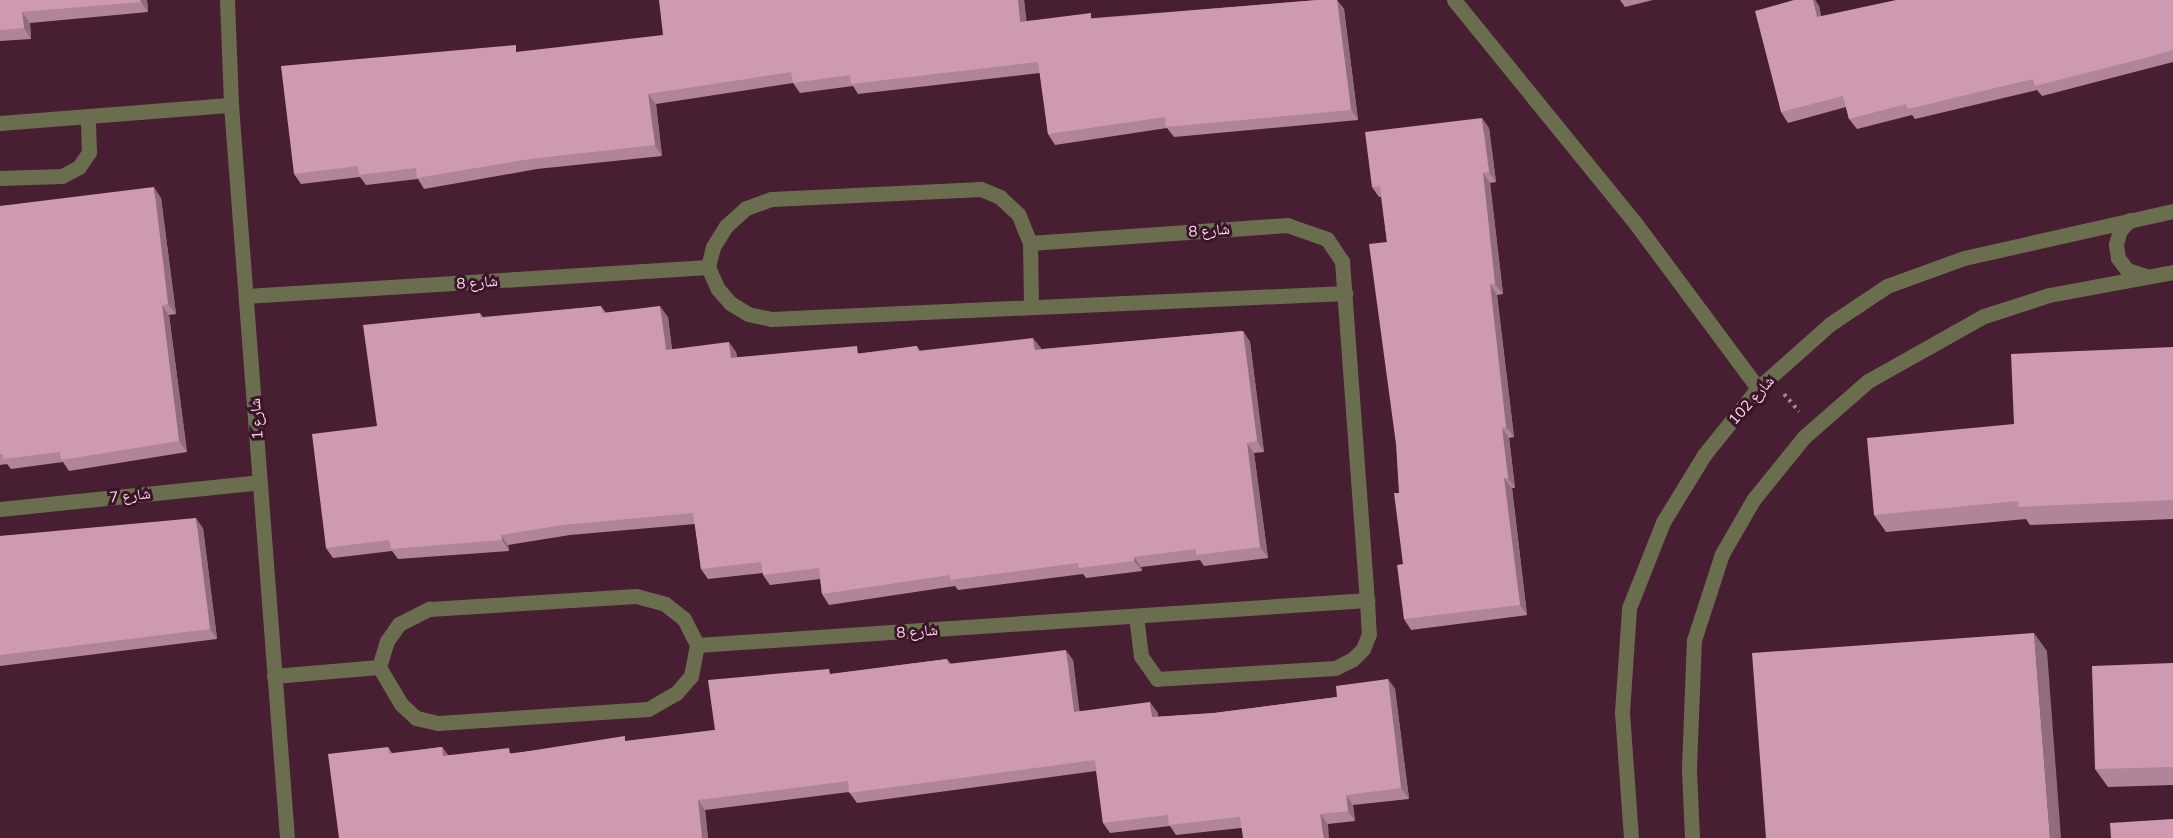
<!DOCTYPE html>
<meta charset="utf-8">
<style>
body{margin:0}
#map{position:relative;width:2173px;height:838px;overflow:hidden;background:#471e32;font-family:Mulish,"Noto Naskh Arabic",sans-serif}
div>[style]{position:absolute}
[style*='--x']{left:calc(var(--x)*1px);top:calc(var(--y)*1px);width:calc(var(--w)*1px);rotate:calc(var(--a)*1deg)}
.path>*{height:4px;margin-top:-2px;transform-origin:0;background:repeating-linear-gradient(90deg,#a58393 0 3px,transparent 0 7.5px)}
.minor>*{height:15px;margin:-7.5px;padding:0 7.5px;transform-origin:7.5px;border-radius:7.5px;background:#6b6d4f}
.tertiary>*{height:15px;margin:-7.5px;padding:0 7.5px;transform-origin:7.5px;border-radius:7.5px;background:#6b6d4f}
.wall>*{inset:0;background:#b18498}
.shaded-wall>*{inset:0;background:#906c7c}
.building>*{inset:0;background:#ce9ab1}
span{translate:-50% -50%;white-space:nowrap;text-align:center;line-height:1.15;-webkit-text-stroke:6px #3c1429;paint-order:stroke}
.street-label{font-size:15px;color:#f9dde9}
</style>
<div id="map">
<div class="path">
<div style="--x:1784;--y:394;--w:23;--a:49"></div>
</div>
<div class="minor">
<div style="--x:227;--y:0;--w:105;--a:87.8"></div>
<div style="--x:231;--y:105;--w:735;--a:85.63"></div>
<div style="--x:1454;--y:0;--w:289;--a:50.9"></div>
<div style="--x:1636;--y:224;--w:204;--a:53.4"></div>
<div style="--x:0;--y:123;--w:232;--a:-4.5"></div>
<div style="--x:0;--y:178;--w:62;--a:-1.8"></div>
<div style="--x:62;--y:176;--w:19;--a:-28"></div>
<div style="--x:79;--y:167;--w:18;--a:-56"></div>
<div style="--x:89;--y:152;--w:35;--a:-92"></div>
<div style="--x:1030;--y:243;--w:258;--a:-4"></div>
<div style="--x:1287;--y:225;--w:42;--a:19.3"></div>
<div style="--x:1327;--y:239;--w:27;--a:56"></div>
<div style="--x:1342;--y:261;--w:340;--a:85.8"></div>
<div style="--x:1367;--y:600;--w:34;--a:87"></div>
<div style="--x:1369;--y:634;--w:16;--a:112"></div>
<div style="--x:1363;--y:649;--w:14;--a:135"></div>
<div style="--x:1353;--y:659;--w:20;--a:153"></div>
<div style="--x:1335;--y:668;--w:178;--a:176.5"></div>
<div style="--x:1157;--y:679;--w:28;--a:-125"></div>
<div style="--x:1141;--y:656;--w:40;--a:-97.1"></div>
<div style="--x:247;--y:296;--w:462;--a:-3.6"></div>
<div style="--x:1031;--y:306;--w:63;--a:-90.9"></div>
<div style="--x:1030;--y:243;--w:31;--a:-112"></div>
<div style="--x:1018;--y:214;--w:25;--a:-137"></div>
<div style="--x:1000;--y:197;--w:21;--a:-157"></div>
<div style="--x:981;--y:189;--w:210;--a:177.3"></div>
<div style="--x:771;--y:199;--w:27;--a:160"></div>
<div style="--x:746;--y:208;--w:27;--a:138"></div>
<div style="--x:726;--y:226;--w:25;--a:122"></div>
<div style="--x:713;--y:247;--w:21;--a:104"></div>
<div style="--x:708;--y:267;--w:24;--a:66"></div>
<div style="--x:718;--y:289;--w:18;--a:49"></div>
<div style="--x:730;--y:303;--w:21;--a:31"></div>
<div style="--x:748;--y:314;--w:24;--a:12"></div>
<div style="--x:771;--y:319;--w:575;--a:-2.59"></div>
<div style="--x:0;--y:509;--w:261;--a:-5.9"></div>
<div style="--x:636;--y:596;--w:30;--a:15"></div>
<div style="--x:665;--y:604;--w:24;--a:38"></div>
<div style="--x:684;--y:619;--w:29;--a:63"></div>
<div style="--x:697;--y:645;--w:32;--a:101"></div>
<div style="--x:691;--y:676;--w:23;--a:131"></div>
<div style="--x:676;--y:693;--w:32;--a:150"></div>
<div style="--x:648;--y:709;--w:210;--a:176.2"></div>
<div style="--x:438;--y:723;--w:23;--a:-167"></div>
<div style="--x:416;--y:718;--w:21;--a:-137"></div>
<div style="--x:401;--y:704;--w:43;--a:-120.7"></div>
<div style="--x:379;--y:667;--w:27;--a:-73"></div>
<div style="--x:387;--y:641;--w:21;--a:-55"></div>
<div style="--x:399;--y:624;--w:34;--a:-27"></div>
<div style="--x:429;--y:609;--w:207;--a:-3.6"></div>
<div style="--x:697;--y:645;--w:672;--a:-3.84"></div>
<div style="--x:274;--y:676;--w:105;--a:-4.9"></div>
</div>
<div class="tertiary">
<div style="--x:2130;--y:220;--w:14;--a:135"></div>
<div style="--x:2120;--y:230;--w:15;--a:106"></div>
<div style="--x:2116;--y:244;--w:14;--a:82"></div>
<div style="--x:2118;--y:258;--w:15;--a:53"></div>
<div style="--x:2127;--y:270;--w:20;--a:18"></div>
<div style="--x:1631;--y:838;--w:126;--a:-94.1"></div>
<div style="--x:1622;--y:712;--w:104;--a:-86.1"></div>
<div style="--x:1629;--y:608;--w:92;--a:-68.4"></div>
<div style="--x:1663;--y:522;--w:79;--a:-58.5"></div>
<div style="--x:1704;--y:455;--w:86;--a:-51.1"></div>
<div style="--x:1758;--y:388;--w:96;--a:-41.6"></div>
<div style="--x:1830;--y:324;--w:69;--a:-33.7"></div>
<div style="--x:1887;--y:286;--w:82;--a:-20"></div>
<div style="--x:1964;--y:258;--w:214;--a:-12.7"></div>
<div style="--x:1692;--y:838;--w:70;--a:-92.5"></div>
<div style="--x:1689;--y:768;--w:128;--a:-87.8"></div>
<div style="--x:1694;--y:640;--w:90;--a:-72"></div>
<div style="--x:1722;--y:554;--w:62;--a:-60.1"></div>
<div style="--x:1753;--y:500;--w:81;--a:-51"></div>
<div style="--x:1804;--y:437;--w:85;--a:-41.2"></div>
<div style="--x:1868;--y:381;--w:133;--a:-29.3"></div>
<div style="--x:1984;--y:316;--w:68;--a:-17.9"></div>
<div style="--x:2049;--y:295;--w:126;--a:-10.5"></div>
</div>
<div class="wall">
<div style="clip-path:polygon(0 0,147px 0,148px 12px,30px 23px,31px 39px,0 41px)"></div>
<div style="clip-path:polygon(1024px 0,1026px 21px,1094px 18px,1318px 0,1337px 0,1344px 9px,1358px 120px,1174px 137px,1167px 128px,1055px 145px,1048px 134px,1040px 73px,858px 94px,853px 86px,800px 93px,793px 83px,656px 104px,662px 156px,537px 169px,424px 189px,418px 179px,366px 185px,360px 177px,301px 184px,294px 174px,520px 52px)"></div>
<div style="clip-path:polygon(1620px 0,1653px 0,1625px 7px)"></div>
<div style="clip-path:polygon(1794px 0,1815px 0,1819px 6px,1821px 16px,2173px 0,2173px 62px,2042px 96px,2037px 90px,1915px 119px,1912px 115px,1857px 129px,1849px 119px,1846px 107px,1788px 123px,1781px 112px)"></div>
<div style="clip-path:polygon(1489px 128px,1496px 182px,1490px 183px,1503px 294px,1497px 295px,1514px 437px,1509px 438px,1515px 488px,1512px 488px,1527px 615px,1411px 630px,1404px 619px,1403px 564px,1387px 242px,1381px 197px,1379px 197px,1372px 187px)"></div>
<div style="clip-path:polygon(161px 198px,176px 314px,169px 315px,187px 452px,69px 471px,63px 462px,11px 469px,7px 464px,0 465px,0 206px)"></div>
<div style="clip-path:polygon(601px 306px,606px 313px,668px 317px,672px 349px,736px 352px,737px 357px,862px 353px,917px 346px,920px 351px,1041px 348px,1041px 349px,1243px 331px,1250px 342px,1264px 452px,1254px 453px,1268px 558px,1204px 566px,1200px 560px,1141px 567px,1142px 571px,1086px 578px,1083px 574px,958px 590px,955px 586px,829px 605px,822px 594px,820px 579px,770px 585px,763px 575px,763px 573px,708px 579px,701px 569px,695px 524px,570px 535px,508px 545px,509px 551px,398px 559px,392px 551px,333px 558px,326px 548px,377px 426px,480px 313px,483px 317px)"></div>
<div style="clip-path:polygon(2173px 347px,2173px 519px,2030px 525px,2026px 519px,1886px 532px,1874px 515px,2014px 424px)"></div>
<div style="clip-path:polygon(203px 528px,217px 639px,0 666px,0 536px)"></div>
<div style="clip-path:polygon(947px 659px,951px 664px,1073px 660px,1079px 711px,1158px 713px,1158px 717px,1214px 713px,1337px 697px,1388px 679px,1395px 689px,1409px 799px,1353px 805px,1355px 821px,1328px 824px,1241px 828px,1176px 835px,1170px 826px,1110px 833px,1103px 823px,1096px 771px,857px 803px,849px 792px,705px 810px,708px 838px,339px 838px,388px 747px,392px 753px,442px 747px,448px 755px,513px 753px,628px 741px,715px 730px,832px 674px)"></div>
<div style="clip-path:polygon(2173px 663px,2173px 785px,2108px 787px,2095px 769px)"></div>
</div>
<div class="shaded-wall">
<div style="clip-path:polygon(140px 0,147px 0,148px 12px,141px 2px)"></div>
<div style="clip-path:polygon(1018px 0,1024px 0,1028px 32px,1020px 22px)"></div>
<div style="clip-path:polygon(1337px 0,1344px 9px,1358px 120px,1351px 110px)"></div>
<div style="clip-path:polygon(1813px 0,1815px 0,1819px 6px,1824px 27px,1817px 17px)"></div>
<div style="clip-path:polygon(22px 12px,30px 23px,31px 39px,24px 28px)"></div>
<div style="clip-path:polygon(648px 94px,656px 104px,662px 156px,655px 145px)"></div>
<div style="clip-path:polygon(1482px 118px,1489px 128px,1496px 182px,1489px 172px)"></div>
<div style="clip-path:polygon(1483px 173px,1490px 183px,1503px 294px,1495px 284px)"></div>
<div style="clip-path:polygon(154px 187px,161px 198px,176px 314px,168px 304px)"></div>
<div style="clip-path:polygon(1490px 284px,1497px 295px,1514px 437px,1506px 427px)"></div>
<div style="clip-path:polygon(162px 305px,169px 315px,187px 452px,179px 441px)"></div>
<div style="clip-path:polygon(660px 306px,668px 317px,673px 360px,666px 350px)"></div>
<div style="clip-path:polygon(1243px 331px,1250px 342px,1264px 452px,1257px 441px)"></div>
<div style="clip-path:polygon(1033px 338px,1041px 348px,1042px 360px,1035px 350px)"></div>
<div style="clip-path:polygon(729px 342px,736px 352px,739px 368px,731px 358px)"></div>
<div style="clip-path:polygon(1502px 428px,1509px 438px,1515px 488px,1508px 478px)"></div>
<div style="clip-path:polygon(1247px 443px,1254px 453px,1268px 558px,1260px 547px)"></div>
<div style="clip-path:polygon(1504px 478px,1512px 488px,1527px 615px,1520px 605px)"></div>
<div style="clip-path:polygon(196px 518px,203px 528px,217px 639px,210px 629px)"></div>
<div style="clip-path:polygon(501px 535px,508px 545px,509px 551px,502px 540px)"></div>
<div style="clip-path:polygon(1134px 557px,1141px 567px,1142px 571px,1134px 561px)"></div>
<div style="clip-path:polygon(2034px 633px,2047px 651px,2061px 838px,2050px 838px)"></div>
<div style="clip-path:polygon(1066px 650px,1073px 660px,1081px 722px,1074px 712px)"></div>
<div style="clip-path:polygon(1388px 679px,1395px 689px,1409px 799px,1401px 788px)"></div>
<div style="clip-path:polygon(1150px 702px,1158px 713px,1159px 727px,1152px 717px)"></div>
<div style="clip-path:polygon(442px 747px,449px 757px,443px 756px)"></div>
<div style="clip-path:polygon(1346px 795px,1353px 805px,1355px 821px,1348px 811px)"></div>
<div style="clip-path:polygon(698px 800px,705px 810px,708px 838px,702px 838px)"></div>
<div style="clip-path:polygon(1320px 814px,1328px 824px,1329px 838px,1324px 838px)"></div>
</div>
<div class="building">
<div style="clip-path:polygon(0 0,140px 0,141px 2px,22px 12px,24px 28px,0 30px)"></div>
<div style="clip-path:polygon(659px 0,1018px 0,1020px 22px,1091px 13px,1091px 19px,1318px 0,1337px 0,1351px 110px,1166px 127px,1165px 117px,1048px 134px,1038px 62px,851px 84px,850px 75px,793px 83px,791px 72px,648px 94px,655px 145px,530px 159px,417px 178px,416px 168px,359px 175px,358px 166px,294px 174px,281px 66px,516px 45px,516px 52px,663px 35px)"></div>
<div style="clip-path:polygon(1794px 0,1813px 0,1817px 17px,1896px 0,2173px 0,2173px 50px,2149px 57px,2035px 86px,2033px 79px,1908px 109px,1906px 104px,1849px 119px,1843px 96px,1781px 112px,1755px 11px)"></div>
<div style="clip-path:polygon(1482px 118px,1489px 172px,1483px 173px,1495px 284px,1490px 284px,1506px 427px,1502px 428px,1508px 478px,1504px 478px,1520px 605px,1404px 619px,1397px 565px,1403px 564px,1394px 493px,1399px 493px,1396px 444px,1369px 244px,1387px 242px,1380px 186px,1372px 187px,1365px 132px)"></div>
<div style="clip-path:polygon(154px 187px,168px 304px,162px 305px,179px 441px,61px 460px,60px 452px,3px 459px,3px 454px,0 454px,0 206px)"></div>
<div style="clip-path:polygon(601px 306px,602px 313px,660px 306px,666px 350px,729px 342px,731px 358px,857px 346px,858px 354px,917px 346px,917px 351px,1033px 338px,1035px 350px,1243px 331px,1257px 441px,1247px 443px,1260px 547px,1196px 555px,1196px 549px,1134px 557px,1134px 561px,1079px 568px,1078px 563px,950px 580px,950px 575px,822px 594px,819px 568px,763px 575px,761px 562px,701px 569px,693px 513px,563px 525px,501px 535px,502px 540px,391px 549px,389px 540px,326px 548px,312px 434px,377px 426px,363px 325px,480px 313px,480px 318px)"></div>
<div style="clip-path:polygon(2173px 347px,2173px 500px,2018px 507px,2018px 501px,1874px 515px,1867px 438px,2014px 424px,2011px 354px)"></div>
<div style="clip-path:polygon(196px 518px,210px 629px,0 655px,0 536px)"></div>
<div style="clip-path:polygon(2034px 633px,2050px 838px,1766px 838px,1752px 653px)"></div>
<div style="clip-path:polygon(1066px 650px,1074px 712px,1150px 702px,1152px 717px,1214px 713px,1337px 697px,1336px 686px,1388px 679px,1401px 788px,1346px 795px,1348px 811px,1320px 814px,1324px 838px,1243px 838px,1240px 817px,1169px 825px,1168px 815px,1103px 823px,1095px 760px,849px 793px,848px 781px,698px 800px,702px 838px,339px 838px,328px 754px,388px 747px,389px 754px,442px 747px,443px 756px,509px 748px,510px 754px,625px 736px,625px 741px,715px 730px,708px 680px,829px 669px,830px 674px,947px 659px,948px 664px)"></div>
<div style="clip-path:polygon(2173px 663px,2173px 767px,2095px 769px,2092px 666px)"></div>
<div style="clip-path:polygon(2173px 819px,2173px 838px,2111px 838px,2110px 823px)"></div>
</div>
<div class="street-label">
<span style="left:1209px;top:230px;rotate:-4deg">شارع 8</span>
<span style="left:477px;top:282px;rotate:-4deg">شارع 8</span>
<span style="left:1751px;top:400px;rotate:-48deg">شارع 102</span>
<span style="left:256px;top:419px;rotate:-94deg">شارع 1</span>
<span style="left:130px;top:495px;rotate:-6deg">شارع 7</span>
<span style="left:917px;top:631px;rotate:-4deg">شارع 8</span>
</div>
</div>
